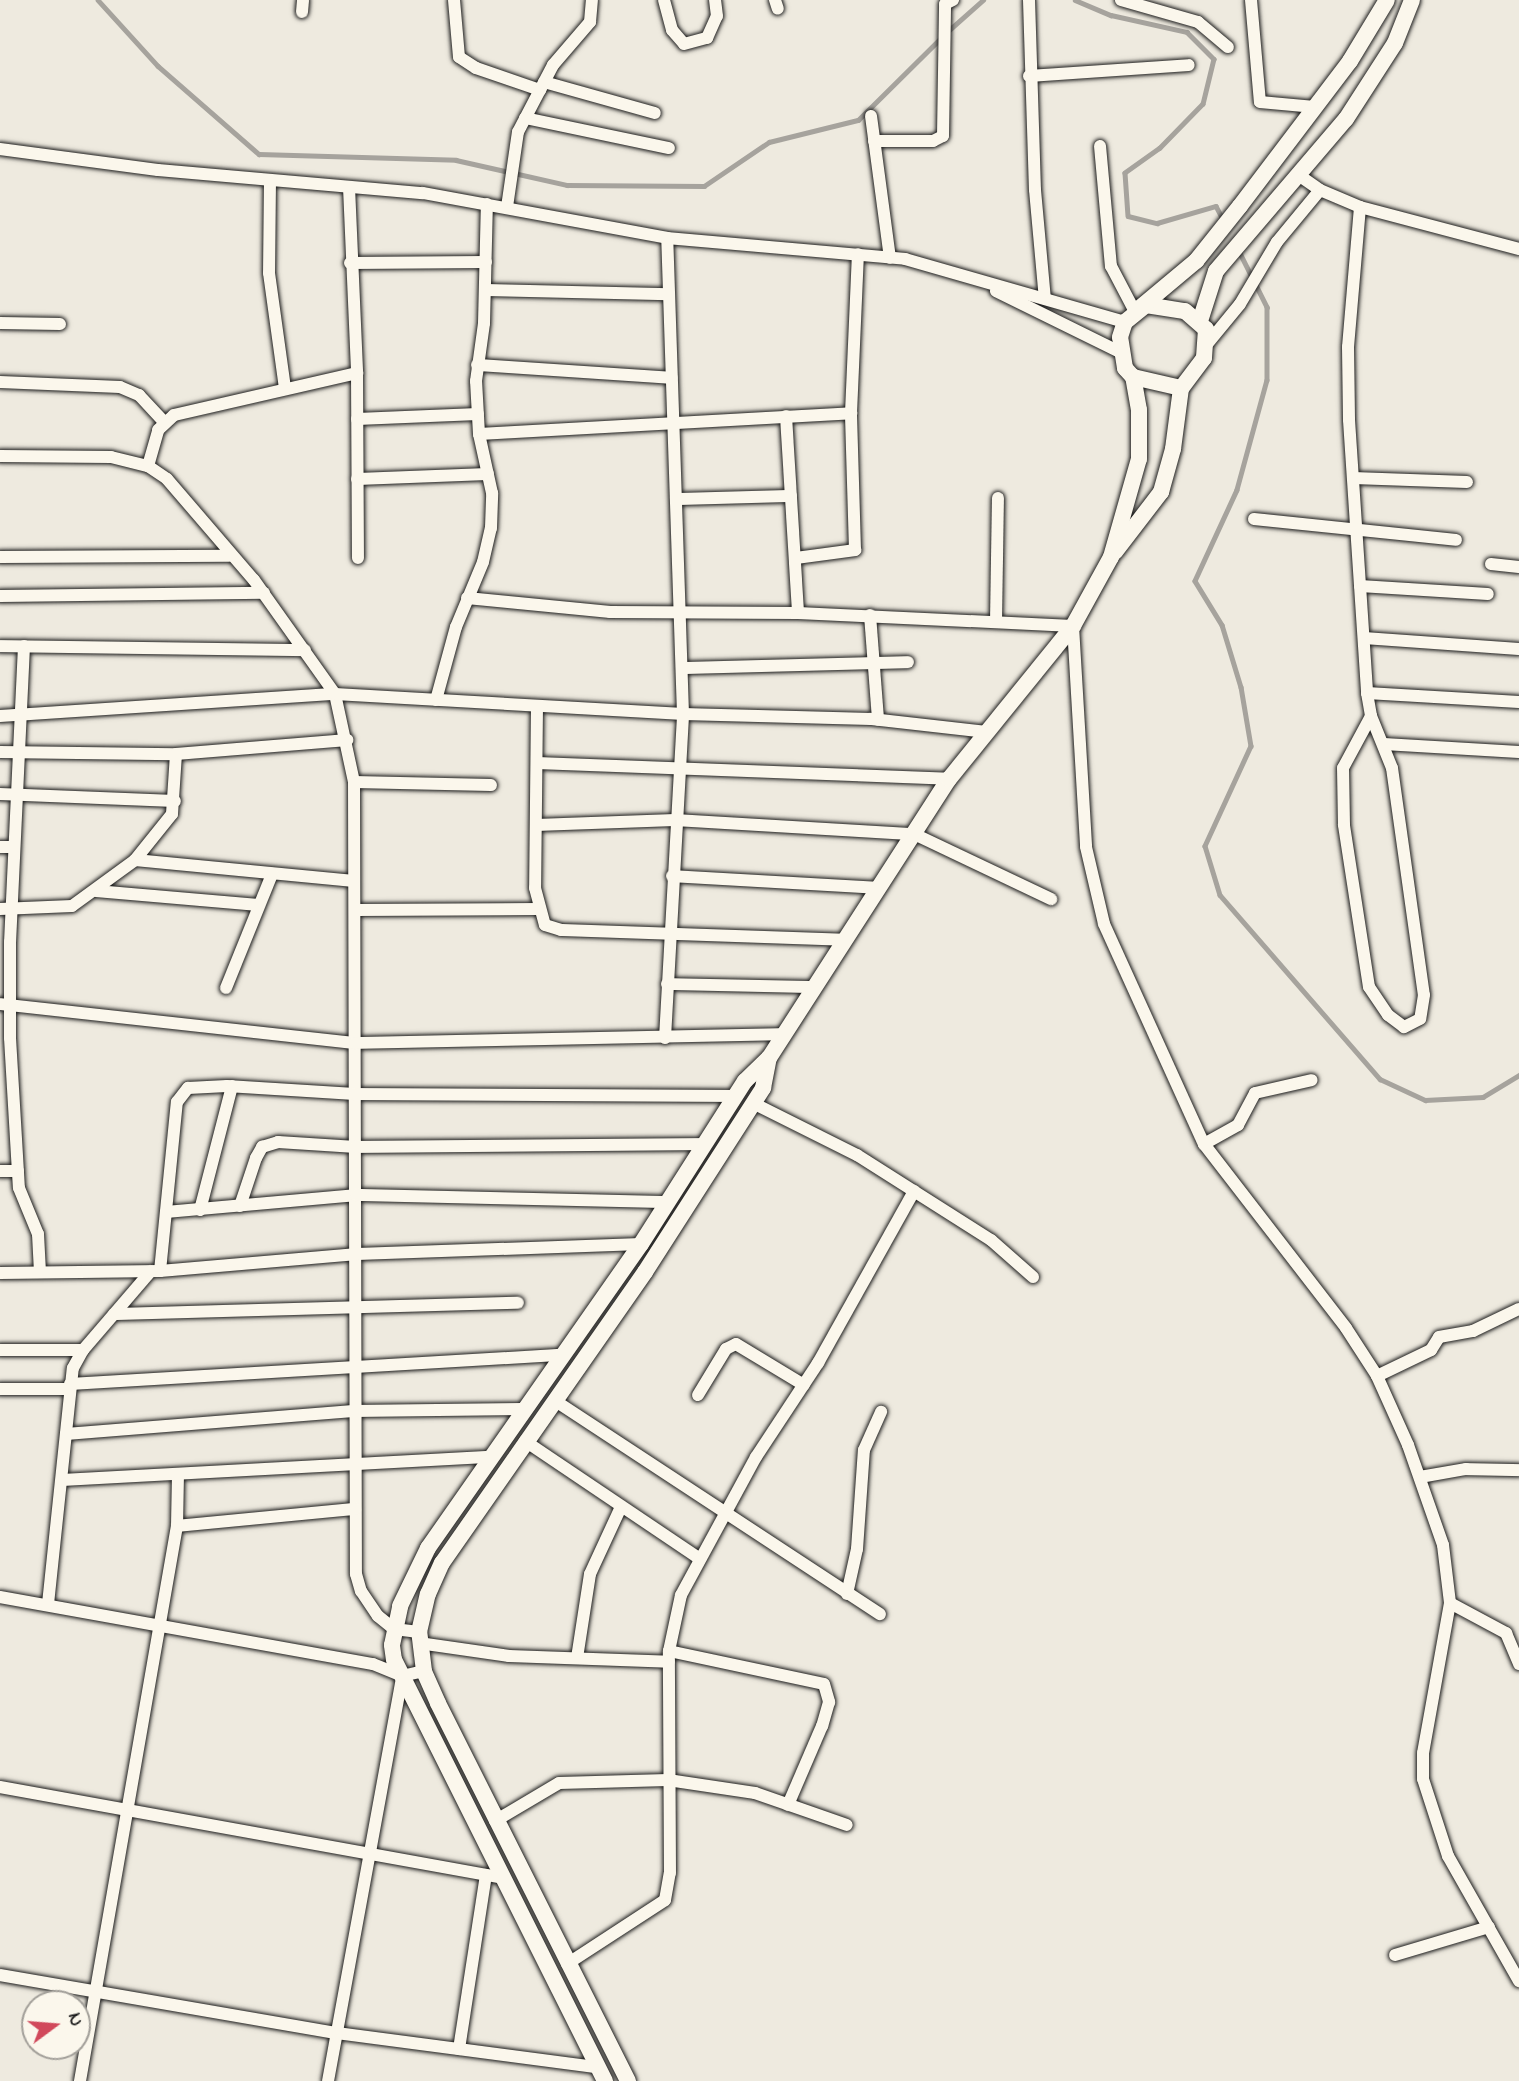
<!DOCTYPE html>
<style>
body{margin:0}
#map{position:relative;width:1519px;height:2081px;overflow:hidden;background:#eeeadf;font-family:"Indie Flower",sans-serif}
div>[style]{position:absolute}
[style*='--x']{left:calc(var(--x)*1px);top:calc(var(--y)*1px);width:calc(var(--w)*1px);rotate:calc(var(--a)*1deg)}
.stream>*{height:4.5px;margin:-2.25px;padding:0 2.25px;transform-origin:2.25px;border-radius:2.25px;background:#a6a39d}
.roads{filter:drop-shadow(0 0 2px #1c1c1c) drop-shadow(0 0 2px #1c1c1c)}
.minor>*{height:12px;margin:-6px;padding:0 6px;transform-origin:6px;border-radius:6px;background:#fbf7ec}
.tertiary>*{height:16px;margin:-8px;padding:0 8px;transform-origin:8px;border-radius:8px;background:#fbf7ec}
span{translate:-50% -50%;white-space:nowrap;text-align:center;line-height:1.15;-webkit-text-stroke:7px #fbf7ec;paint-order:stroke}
.north{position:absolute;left:21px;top:1990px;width:70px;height:70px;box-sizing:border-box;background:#fbf7ec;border:2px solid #a29f99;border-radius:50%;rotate:74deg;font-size:19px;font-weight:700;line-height:28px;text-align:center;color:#1c1c1c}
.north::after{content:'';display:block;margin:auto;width:24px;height:32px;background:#d1495b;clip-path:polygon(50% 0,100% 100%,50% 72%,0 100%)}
</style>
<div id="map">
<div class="stream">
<div style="--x:98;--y:0;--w:89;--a:47.7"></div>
<div style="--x:158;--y:66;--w:134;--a:41.1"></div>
<div style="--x:259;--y:154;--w:197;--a:1.7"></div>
<div style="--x:456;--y:160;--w:114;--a:12.7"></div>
<div style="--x:567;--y:185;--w:137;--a:0.4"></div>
<div style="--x:704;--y:186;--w:78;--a:-34.1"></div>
<div style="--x:769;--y:142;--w:92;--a:-13.9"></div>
<div style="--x:858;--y:120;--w:117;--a:-44.7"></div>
<div style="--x:1075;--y:0;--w:39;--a:23"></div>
<div style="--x:1111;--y:15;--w:78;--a:12.6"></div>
<div style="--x:1187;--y:32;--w:38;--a:45"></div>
<div style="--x:1214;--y:59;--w:46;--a:103.7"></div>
<div style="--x:1203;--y:104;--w:62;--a:134.3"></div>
<div style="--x:1160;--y:148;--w:43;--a:144.5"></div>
<div style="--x:1125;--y:173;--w:43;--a:86"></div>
<div style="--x:1128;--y:216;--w:30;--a:14"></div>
<div style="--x:1157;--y:223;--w:61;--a:-16.1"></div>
<div style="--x:1216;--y:206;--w:17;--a:62"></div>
<div style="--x:947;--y:32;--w:48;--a:-41.6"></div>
<div style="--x:1239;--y:251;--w:63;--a:63.4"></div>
<div style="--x:1267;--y:307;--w:73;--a:90"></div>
<div style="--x:1267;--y:380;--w:114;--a:105.3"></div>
<div style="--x:1237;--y:490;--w:100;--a:114.8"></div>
<div style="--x:1195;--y:581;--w:52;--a:58.5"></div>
<div style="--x:1222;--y:625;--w:65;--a:73"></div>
<div style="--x:1241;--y:687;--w:60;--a:80.4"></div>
<div style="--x:1251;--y:746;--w:110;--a:114.7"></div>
<div style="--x:1205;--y:846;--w:51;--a:73"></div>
<div style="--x:1220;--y:895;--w:244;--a:49"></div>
<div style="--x:1380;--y:1079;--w:50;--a:25"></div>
<div style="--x:1425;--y:1100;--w:58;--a:-3"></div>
<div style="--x:1483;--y:1097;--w:42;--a:-31.4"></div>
</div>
<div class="roads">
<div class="minor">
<div style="--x:454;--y:0;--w:57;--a:85"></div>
<div style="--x:459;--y:57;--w:20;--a:33"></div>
<div style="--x:476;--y:68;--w:68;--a:19"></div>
<div style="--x:664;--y:0;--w:31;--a:75"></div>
<div style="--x:672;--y:30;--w:18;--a:49"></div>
<div style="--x:684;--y:44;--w:24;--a:-15"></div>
<div style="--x:707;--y:38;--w:24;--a:-66"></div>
<div style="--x:717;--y:16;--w:16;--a:-97"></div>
<div style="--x:775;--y:0;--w:9;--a:72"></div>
<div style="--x:1029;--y:0;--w:190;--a:88.2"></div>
<div style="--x:1035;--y:190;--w:109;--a:84.8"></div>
<div style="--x:1121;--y:0;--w:80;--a:15.9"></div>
<div style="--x:1198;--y:22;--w:39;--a:40"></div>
<div style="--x:1251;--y:0;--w:102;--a:85"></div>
<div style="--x:1260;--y:102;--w:55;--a:5.2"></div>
<div style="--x:302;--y:12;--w:12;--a:-85"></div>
<div style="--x:1029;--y:76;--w:160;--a:-3.9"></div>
<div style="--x:544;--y:82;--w:115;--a:15.6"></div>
<div style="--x:871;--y:116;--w:143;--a:82.4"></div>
<div style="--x:525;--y:118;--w:147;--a:11.8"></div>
<div style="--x:874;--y:141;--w:59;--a:0"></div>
<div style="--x:933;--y:141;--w:11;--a:-27"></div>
<div style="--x:943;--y:136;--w:132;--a:-89.1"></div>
<div style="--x:945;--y:4;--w:9;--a:-27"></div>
<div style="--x:1100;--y:146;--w:121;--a:84.8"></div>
<div style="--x:1111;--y:266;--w:52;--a:62.4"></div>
<div style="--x:0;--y:149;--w:159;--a:7.6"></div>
<div style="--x:158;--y:170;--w:266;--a:5"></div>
<div style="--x:423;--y:193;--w:248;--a:10.4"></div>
<div style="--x:667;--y:238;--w:239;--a:5"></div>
<div style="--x:905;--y:259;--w:229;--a:16"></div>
<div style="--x:1300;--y:176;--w:24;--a:35"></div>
<div style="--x:1320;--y:190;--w:43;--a:23"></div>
<div style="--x:1360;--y:207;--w:164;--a:14.8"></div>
<div style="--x:270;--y:180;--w:93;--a:90.6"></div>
<div style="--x:269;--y:273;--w:117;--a:82.1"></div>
<div style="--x:349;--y:187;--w:186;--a:87.5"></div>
<div style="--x:357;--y:373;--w:185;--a:89.7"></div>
<div style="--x:507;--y:207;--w:76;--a:-81.7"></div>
<div style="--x:518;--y:132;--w:76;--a:-62.4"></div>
<div style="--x:553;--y:65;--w:57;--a:-49.3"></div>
<div style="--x:590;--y:22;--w:22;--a:-85"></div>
<div style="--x:1360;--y:207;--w:141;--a:94.9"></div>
<div style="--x:1348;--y:347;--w:73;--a:89.2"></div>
<div style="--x:1349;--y:420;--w:274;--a:86.2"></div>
<div style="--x:1367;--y:693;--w:23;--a:80"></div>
<div style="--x:1371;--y:716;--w:56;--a:68"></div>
<div style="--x:1392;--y:768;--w:229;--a:82"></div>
<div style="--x:1424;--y:995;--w:24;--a:99"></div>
<div style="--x:1420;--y:1019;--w:18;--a:153"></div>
<div style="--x:1404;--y:1027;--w:20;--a:-143"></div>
<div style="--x:1388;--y:1015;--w:34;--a:-124"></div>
<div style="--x:1369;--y:987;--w:164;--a:-98.8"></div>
<div style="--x:1344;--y:825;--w:57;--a:-91"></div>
<div style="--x:1343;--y:768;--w:59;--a:-61.7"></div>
<div style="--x:350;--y:263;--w:136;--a:-0.4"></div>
<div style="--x:486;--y:290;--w:183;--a:1.3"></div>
<div style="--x:996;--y:291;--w:136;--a:26.2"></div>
<div style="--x:0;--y:323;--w:60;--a:1"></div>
<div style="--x:1208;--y:343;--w:50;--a:-50.6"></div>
<div style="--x:1240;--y:304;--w:72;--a:-59.2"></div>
<div style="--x:1277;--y:242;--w:67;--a:-50.4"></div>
<div style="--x:477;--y:365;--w:195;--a:3.8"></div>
<div style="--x:0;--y:382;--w:120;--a:2.4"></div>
<div style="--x:120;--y:387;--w:21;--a:23"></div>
<div style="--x:139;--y:395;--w:37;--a:47"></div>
<div style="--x:786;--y:416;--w:197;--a:86.5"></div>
<div style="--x:357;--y:419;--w:121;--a:-2.4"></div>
<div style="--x:479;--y:434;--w:373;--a:-3.2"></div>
<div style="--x:0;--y:456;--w:111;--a:0.5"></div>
<div style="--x:111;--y:457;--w:38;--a:14"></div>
<div style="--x:148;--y:466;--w:23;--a:34"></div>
<div style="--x:167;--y:479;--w:133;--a:49.3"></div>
<div style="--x:254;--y:580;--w:140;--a:54.6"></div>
<div style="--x:335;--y:694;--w:90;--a:77.8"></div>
<div style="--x:354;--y:782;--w:792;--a:89.86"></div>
<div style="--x:356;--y:1574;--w:18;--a:74"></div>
<div style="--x:361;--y:1591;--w:30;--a:56"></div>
<div style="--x:378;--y:1616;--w:21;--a:39"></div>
<div style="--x:394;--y:1629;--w:25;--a:7"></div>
<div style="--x:148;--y:466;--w:37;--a:-74"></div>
<div style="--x:158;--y:430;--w:22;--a:-43"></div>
<div style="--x:174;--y:415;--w:188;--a:-12.9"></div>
<div style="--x:1353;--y:478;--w:114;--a:2"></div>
<div style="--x:357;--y:479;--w:131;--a:-2.2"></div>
<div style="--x:676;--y:499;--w:115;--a:-1.5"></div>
<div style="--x:1254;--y:519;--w:203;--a:5.9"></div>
<div style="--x:0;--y:557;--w:229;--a:-0.3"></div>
<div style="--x:796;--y:558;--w:60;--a:-7.7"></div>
<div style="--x:855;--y:550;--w:137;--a:-91.7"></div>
<div style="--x:851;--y:413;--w:159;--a:-87.5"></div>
<div style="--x:1491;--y:564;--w:28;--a:6"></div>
<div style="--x:1360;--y:586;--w:128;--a:3.6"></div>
<div style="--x:0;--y:596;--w:264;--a:-0.7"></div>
<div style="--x:467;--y:598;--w:144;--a:5.6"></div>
<div style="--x:610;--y:612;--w:188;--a:0.3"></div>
<div style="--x:798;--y:613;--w:275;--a:2.7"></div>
<div style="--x:1073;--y:626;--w:221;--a:86.6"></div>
<div style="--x:1086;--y:847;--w:79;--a:76.8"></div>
<div style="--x:1104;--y:924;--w:242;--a:65.6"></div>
<div style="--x:1204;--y:1144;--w:232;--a:52.3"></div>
<div style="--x:1346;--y:1328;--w:57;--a:57.1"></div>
<div style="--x:1377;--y:1376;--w:76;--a:65.8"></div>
<div style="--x:1408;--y:1445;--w:106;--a:70.7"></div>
<div style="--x:1443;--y:1545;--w:58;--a:83.1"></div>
<div style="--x:1450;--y:1603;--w:152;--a:100.2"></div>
<div style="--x:1423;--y:1753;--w:26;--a:90"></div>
<div style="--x:1423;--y:1779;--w:81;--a:72"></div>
<div style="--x:1448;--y:1856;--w:144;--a:60.4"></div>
<div style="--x:870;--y:615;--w:105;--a:85.6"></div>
<div style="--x:996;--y:622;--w:124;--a:-89.1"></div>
<div style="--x:1364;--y:638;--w:155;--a:4.1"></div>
<div style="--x:0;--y:646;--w:305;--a:0.8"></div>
<div style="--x:24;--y:646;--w:296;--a:92.7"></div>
<div style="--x:10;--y:942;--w:96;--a:90"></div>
<div style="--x:10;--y:1038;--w:150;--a:86.6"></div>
<div style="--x:19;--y:1188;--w:50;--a:67.6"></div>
<div style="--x:38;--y:1234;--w:38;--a:87"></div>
<div style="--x:682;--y:668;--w:226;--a:-1.5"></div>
<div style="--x:1367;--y:693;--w:152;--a:3.4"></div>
<div style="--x:436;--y:700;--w:76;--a:-74.7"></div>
<div style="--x:456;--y:627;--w:70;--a:-67.4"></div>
<div style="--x:483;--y:562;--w:35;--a:-77"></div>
<div style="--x:491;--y:528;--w:35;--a:-88"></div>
<div style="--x:492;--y:493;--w:60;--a:-102.4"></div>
<div style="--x:479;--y:434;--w:53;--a:-93.2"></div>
<div style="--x:476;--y:381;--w:59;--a:-82.1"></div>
<div style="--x:484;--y:323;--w:119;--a:-88.6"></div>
<div style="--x:537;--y:706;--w:182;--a:90.6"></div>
<div style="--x:535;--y:888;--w:38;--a:75"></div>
<div style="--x:545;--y:925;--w:17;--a:17"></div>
<div style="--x:561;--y:930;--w:284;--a:2"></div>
<div style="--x:0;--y:716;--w:336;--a:-3.8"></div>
<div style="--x:335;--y:694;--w:349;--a:3.3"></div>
<div style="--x:683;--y:714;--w:188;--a:1.5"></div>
<div style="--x:871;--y:719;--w:117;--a:6.4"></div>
<div style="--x:1384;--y:744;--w:135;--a:3.4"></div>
<div style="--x:0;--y:752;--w:176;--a:0.7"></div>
<div style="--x:176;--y:754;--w:172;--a:-4.7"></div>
<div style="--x:537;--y:763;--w:412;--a:2.2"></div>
<div style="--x:354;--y:782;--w:137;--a:1.3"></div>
<div style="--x:0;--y:794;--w:175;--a:2.3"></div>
<div style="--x:536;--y:825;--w:139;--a:-2.1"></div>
<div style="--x:675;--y:820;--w:239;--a:3.4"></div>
<div style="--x:914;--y:834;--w:152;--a:25.4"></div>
<div style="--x:0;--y:847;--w:14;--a:0"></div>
<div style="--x:135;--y:860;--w:220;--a:5.5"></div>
<div style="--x:672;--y:876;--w:207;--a:3.3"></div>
<div style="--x:96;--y:891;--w:163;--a:4.9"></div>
<div style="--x:0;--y:909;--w:72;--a:-2.4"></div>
<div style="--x:72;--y:906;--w:78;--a:-36.1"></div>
<div style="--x:135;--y:860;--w:59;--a:-51.2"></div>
<div style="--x:172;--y:814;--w:60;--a:-86.2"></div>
<div style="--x:355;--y:910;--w:183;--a:-0.3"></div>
<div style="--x:667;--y:984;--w:148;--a:1.2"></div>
<div style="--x:226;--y:988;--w:123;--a:-68"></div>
<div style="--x:0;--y:1004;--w:357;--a:6.3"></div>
<div style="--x:355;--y:1043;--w:429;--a:-1.2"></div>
<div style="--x:665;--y:1038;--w:324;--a:-86.8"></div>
<div style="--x:683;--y:714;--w:476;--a:-91.9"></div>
<div style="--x:753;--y:1103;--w:116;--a:26.6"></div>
<div style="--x:857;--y:1155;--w:159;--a:32.4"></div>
<div style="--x:991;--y:1240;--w:56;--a:41.4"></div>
<div style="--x:1204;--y:1144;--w:39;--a:-29"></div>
<div style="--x:1238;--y:1125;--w:36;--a:-62"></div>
<div style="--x:1255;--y:1093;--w:58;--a:-12.8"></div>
<div style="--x:0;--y:1171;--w:18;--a:0"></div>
<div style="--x:240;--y:1206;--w:51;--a:-71.6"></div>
<div style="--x:256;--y:1158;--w:13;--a:-61"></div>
<div style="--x:262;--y:1147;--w:17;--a:-17"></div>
<div style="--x:278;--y:1142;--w:78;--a:3.7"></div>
<div style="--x:356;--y:1147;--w:348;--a:-0.5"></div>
<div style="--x:200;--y:1210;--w:128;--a:-75.5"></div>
<div style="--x:166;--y:1212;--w:192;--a:-5.1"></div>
<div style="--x:357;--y:1195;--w:310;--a:1.3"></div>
<div style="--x:160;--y:1271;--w:170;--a:-84.3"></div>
<div style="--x:177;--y:1102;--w:18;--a:-52"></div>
<div style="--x:188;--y:1088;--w:39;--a:-3"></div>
<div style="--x:227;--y:1086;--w:128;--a:3.6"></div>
<div style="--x:355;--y:1094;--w:381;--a:0.3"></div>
<div style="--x:0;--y:1273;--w:160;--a:-0.7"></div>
<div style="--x:160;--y:1271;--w:198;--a:-4.9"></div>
<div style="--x:357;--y:1254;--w:284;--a:-2"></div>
<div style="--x:114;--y:1314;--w:404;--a:-1.6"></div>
<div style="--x:0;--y:1350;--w:83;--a:0"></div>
<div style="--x:1377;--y:1376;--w:60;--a:-25.7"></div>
<div style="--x:1431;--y:1350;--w:15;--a:-58"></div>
<div style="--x:1439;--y:1337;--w:35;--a:-10"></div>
<div style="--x:1473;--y:1331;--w:51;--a:-25.6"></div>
<div style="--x:70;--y:1384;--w:492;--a:-3.4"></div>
<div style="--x:0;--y:1389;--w:69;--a:0"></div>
<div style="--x:698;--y:1395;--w:54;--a:-58.7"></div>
<div style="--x:726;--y:1349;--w:11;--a:-27"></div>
<div style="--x:736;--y:1344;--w:79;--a:31.1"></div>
<div style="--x:554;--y:1400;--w:390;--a:33.3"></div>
<div style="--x:66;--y:1434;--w:288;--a:-4.6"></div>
<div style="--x:353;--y:1411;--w:169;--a:-0.7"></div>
<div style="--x:525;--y:1441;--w:211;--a:34"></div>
<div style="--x:1420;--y:1477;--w:47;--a:-9.9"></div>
<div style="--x:1466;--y:1469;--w:53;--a:1.1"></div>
<div style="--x:62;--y:1480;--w:429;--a:-3.1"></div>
<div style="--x:177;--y:1526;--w:179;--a:-5.5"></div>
<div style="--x:847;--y:1594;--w:46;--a:-77.5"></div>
<div style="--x:857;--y:1549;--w:99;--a:-86"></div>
<div style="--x:864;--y:1450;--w:42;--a:-65.9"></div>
<div style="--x:0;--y:1597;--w:379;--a:10.2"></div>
<div style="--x:373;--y:1664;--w:31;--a:22"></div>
<div style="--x:402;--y:1676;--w:23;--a:-13"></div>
<div style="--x:1450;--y:1603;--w:64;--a:28.2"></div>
<div style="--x:1506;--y:1633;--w:34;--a:67"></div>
<div style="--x:48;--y:1604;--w:237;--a:-84"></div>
<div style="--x:73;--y:1368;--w:21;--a:-61"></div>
<div style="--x:83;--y:1350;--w:104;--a:-49.3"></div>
<div style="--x:419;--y:1643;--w:91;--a:8.2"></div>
<div style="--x:509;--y:1656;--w:160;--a:2.1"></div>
<div style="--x:669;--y:1651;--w:158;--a:12"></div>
<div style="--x:824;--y:1684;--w:19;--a:74"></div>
<div style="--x:829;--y:1702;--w:25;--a:106"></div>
<div style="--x:822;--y:1726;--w:86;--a:113.3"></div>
<div style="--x:577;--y:1658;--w:85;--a:-81.2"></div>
<div style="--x:590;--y:1574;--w:72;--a:-65.2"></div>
<div style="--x:0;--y:1787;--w:511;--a:10.25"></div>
<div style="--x:495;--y:1821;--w:74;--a:-30.7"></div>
<div style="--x:559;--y:1783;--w:109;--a:-1.6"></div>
<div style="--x:668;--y:1780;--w:88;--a:8.5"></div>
<div style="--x:755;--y:1793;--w:97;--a:19.2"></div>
<div style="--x:1395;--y:1955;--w:98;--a:-16.6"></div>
<div style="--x:567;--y:1964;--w:117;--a:-33.1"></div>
<div style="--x:665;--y:1900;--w:27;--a:-80"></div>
<div style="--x:670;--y:1873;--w:222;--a:-90.3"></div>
<div style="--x:669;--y:1651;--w:57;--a:-77.9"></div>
<div style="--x:681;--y:1595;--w:157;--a:-61.5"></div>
<div style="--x:756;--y:1457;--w:113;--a:-56.6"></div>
<div style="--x:818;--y:1363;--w:197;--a:-60.8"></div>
<div style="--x:0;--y:1975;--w:342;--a:9.8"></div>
<div style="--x:337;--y:2033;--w:262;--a:7.5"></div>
<div style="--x:459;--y:2049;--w:176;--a:-81.2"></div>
<div style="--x:80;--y:2081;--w:563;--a:-80.09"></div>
<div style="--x:177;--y:1526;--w:51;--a:-88.9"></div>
<div style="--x:328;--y:2081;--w:412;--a:-79.6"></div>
</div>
<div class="tertiary">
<div style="--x:1146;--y:305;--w:39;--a:9"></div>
<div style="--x:1185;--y:311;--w:28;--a:41"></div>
<div style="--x:1206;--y:329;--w:29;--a:94"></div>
<div style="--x:1204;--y:358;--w:38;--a:127"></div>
<div style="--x:1181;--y:388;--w:49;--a:-167.1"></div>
<div style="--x:1133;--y:377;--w:12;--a:-132"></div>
<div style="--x:1125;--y:368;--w:31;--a:-99"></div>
<div style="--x:1120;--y:337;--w:16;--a:-72"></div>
<div style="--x:1125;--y:322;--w:27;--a:-39"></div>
<div style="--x:1135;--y:312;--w:80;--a:-39.9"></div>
<div style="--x:1196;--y:261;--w:70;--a:-51.3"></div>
<div style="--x:1240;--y:206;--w:182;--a:-52.8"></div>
<div style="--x:1350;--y:61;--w:71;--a:-58.8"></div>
<div style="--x:1200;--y:321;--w:52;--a:-72.3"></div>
<div style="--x:1216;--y:271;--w:200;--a:-49.5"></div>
<div style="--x:1346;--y:119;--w:90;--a:-57.2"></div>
<div style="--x:1395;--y:43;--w:46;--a:-68.4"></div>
<div style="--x:1115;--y:552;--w:76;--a:-52.5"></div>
<div style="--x:1161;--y:492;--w:45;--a:-74.4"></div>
<div style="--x:1173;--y:449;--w:62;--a:-82.5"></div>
<div style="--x:605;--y:2081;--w:471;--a:-116.6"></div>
<div style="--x:394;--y:1660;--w:15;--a:-98"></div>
<div style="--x:392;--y:1645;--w:40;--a:-78"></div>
<div style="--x:400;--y:1606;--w:64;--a:-64.2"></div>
<div style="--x:428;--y:1548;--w:371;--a:-55"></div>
<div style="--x:641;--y:1244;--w:193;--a:-57.5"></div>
<div style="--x:745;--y:1081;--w:33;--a:-44"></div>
<div style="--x:769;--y:1058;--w:332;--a:-57.2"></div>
<div style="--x:949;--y:779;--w:197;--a:-51"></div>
<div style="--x:1073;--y:626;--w:79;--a:-61.2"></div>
<div style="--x:1111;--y:557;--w:102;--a:-74.1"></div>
<div style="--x:1139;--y:459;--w:49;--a:-90"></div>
<div style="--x:1139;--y:410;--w:34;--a:-100"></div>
<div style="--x:628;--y:2081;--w:423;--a:-116.7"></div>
<div style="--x:438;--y:1703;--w:35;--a:-114"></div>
<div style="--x:424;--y:1671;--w:39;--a:-97"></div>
<div style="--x:419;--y:1632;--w:39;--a:-77"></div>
<div style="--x:428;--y:1594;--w:34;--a:-66"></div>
<div style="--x:442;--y:1563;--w:355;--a:-55.1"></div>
<div style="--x:645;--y:1272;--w:219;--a:-57.3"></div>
<div style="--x:763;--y:1088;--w:31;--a:-79"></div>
</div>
</div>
<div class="north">N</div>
</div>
